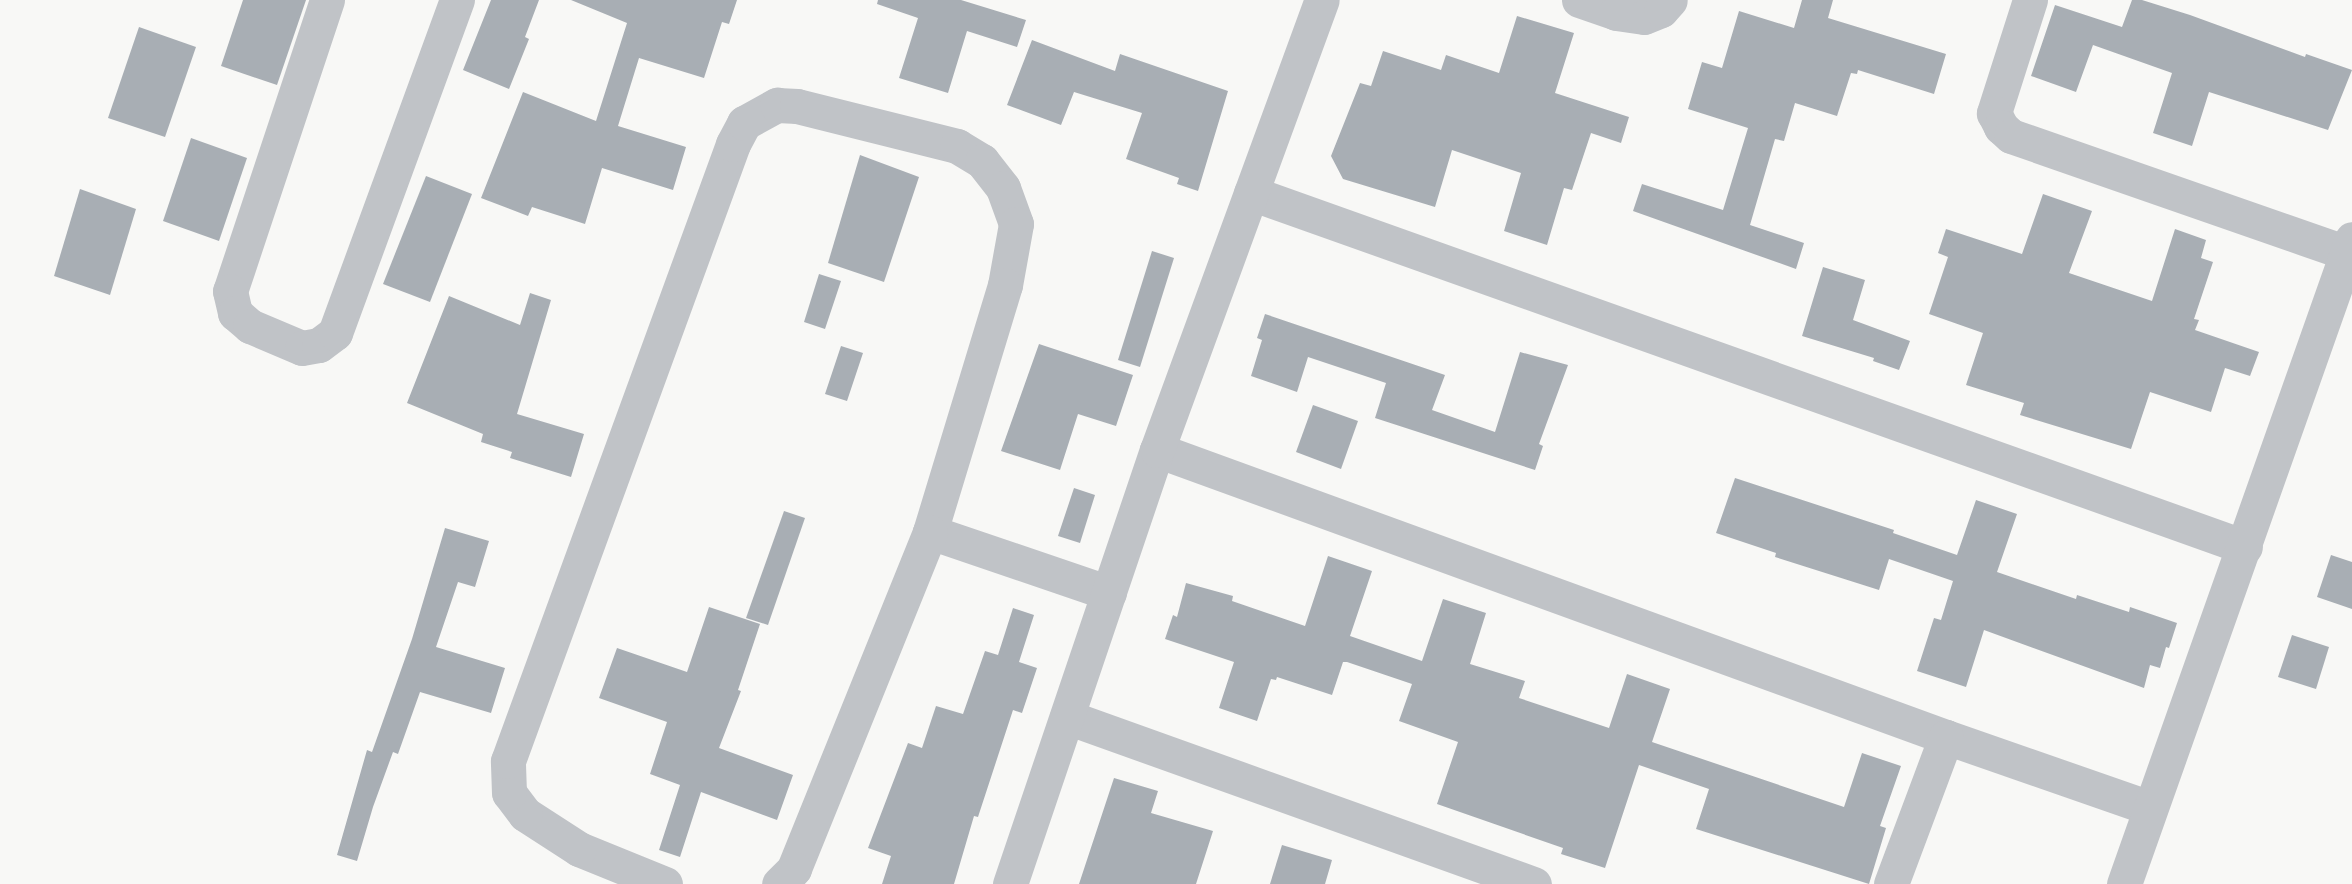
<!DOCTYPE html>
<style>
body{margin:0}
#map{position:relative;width:2352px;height:884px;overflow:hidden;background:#f8f8f6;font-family:Helvetica,sans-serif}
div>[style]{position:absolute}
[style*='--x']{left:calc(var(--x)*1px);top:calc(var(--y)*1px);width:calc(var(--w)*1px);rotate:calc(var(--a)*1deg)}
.building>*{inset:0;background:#a8aeb4}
.minor>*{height:35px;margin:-17.5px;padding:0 17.5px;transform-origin:17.5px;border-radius:17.5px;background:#c0c3c7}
span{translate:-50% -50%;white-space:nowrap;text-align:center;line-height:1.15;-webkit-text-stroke:7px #fff;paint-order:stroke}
</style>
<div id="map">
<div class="building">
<div style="clip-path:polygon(243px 0,306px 0,277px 85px,221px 66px)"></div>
<div style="clip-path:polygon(491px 0,539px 0,525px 37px,529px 39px,509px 89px,463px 70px)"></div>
<div style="clip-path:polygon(571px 0,737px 0,729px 24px,722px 22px,704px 78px,639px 58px,618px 126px,686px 147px,673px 190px,602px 168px,585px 224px,532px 207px,528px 216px,481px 198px,523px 92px,596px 121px,627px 23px)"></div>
<div style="clip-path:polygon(878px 0,961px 0,1026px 20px,1017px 47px,967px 31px,948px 93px,899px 78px,918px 18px,877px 4px)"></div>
<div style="clip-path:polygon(1802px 0,1833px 0,1828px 18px,1946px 54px,1934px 94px,1858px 70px,1857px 74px,1851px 73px,1837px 116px,1795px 103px,1784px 141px,1775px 139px,1750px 225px,1804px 243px,1796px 269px,1633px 211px,1642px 184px,1723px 210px,1748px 128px,1688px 109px,1702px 62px,1722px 68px,1739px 11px,1794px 28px)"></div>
<div style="clip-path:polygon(2132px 0,2142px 0,2190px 15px,2305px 57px,2306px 54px,2352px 70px,2328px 130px,2209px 92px,2192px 146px,2153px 133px,2172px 73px,2093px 45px,2076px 92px,2031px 76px,2055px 5px,2122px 27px)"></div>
<div style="clip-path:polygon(1517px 16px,1574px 33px,1555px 93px,1629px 117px,1621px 143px,1591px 133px,1572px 190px,1564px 188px,1547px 245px,1504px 231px,1521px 173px,1452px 150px,1435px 207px,1343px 179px,1331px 156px,1360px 83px,1371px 86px,1383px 51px,1441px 70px,1446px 55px,1499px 73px)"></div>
<div style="clip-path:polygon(139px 27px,196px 47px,165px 137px,108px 118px)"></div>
<div style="clip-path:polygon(1032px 40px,1115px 71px,1120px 54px,1228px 91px,1198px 191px,1177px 184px,1179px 178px,1126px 159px,1142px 113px,1074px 92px,1061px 125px,1007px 105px)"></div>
<div style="clip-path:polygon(191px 138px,247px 158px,219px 241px,163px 221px)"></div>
<div style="clip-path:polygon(860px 155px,919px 177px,884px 282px,828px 263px)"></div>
<div style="clip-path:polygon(426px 176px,472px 194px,430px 302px,383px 284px)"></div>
<div style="clip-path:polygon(80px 189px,136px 209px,110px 295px,54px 276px)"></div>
<div style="clip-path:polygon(2043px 194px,2092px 211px,2069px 273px,2152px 301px,2175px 229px,2206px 240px,2201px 258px,2213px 262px,2194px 319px,2199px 320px,2195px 330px,2259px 352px,2250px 376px,2225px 368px,2211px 412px,2150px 392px,2131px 449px,2020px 415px,2024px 403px,1966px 385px,1983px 333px,1929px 314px,1948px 257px,1938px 253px,1946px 229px,2022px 254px)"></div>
<div style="clip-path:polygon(1152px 251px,1174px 258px,1140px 367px,1118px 360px)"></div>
<div style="clip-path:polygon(1823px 267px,1865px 280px,1853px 320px,1910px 341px,1899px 370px,1873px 361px,1874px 358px,1802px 336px)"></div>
<div style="clip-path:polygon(819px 274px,841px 281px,825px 329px,804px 322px)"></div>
<div style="clip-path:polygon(530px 293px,551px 300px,517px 414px,584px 434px,571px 477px,510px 458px,512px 452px,481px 442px,483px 434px,407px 403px,449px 296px,520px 325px)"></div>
<div style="clip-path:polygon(1265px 314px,1445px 375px,1432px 410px,1495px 432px,1520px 352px,1568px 365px,1539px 444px,1543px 446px,1535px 470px,1375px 418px,1386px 383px,1308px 357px,1297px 392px,1251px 376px,1262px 340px,1257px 338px)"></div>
<div style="clip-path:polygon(1039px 344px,1133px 375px,1116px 426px,1078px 414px,1060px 470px,1001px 451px)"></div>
<div style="clip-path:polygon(841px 346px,863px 353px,847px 401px,825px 394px)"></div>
<div style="clip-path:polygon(1313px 405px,1358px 421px,1341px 469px,1296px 452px)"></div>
<div style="clip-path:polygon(1735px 478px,1894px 530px,1893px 533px,1957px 555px,1976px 500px,2017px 514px,1997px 572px,2076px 599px,2077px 595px,2129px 612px,2130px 607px,2177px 623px,2169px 648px,2166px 647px,2160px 668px,2150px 665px,2144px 688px,1984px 630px,1966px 687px,1917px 671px,1934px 618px,1941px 620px,1953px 581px,1889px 559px,1879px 590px,1775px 557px,1776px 553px,1716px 533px)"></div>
<div style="clip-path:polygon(1074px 488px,1095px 495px,1080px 543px,1058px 536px)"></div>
<div style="clip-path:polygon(784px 511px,805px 518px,768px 625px,746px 618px)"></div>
<div style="clip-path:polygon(445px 528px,489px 541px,475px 587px,458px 582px,436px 647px,505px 668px,491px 713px,420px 692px,398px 754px,393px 752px,373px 807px,357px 861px,337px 855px,367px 750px,372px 752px,412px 639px)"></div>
<div style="clip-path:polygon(2331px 555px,2352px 562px,2352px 609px,2317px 597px)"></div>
<div style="clip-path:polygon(1328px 556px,1372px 571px,1350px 636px,1422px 661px,1443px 599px,1486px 613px,1470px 664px,1525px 681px,1519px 698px,1609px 728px,1627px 674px,1670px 689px,1652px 742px,1844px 807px,1862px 753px,1901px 766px,1880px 826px,1886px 828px,1869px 884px,1696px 829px,1709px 789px,1639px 765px,1605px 868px,1561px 854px,1563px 848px,1437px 804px,1458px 742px,1399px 721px,1412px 684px,1347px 662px,1343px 662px,1332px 695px,1277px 677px,1276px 680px,1271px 679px,1257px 721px,1219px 708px,1234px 662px,1165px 639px,1173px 615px,1177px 617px,1186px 583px,1233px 596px,1232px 601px,1305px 626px)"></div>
<div style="clip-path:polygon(709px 607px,760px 624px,738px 690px,741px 691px,719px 748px,793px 775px,777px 820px,701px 792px,680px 857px,659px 850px,680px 785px,650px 774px,667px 722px,599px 698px,617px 648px,687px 672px)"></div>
<div style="clip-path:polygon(1013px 608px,1034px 615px,1019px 662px,1037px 668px,1022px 713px,1013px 710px,978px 817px,974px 816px,954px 884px,882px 884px,891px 856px,868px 848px,908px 743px,922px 748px,936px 706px,963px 714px,985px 651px,998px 655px)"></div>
<div style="clip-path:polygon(2292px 635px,2329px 647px,2316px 689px,2278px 677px)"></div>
<div style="clip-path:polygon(1114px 778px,1158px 791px,1151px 813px,1213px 831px,1196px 884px,1079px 884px)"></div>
<div style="clip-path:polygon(1282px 845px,1332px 860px,1325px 884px,1270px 884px)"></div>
</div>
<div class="minor">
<div style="--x:327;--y:0;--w:307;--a:108.4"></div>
<div style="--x:230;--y:291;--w:23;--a:77"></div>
<div style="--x:235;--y:313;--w:20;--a:41"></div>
<div style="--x:250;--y:326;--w:56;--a:22.9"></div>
<div style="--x:302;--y:348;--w:17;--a:-10"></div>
<div style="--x:319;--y:345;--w:20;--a:-37"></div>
<div style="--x:335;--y:333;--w:355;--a:-69.9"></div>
<div style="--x:1579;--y:0;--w:39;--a:19"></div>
<div style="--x:1616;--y:13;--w:28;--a:8"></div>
<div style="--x:1644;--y:17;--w:18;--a:-22"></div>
<div style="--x:1661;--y:10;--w:13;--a:-48"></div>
<div style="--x:2030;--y:0;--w:119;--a:107.7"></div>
<div style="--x:1994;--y:113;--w:16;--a:63"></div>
<div style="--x:2001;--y:127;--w:13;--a:42"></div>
<div style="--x:2011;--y:136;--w:356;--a:19.2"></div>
<div style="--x:1251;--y:193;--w:1055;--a:19.6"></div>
<div style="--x:1157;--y:450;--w:840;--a:19.99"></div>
<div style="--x:1946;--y:737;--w:216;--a:19.2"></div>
<div style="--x:930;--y:532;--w:189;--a:18.8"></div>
<div style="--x:1067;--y:717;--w:496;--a:19.7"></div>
<div style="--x:665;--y:884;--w:93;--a:-157.9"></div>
<div style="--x:579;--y:849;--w:64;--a:-147.1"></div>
<div style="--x:525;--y:814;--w:26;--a:-127"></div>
<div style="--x:509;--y:793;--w:32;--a:-92"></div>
<div style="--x:508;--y:761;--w:657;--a:-69.96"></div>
<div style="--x:733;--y:144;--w:24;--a:-62"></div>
<div style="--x:744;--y:123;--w:38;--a:-29"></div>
<div style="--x:777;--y:105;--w:20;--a:3"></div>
<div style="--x:797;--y:106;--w:165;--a:14"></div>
<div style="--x:957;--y:146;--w:29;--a:31"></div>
<div style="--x:982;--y:161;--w:34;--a:52"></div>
<div style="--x:1003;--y:188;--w:38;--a:70"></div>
<div style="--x:1016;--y:224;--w:62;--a:100.2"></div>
<div style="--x:1005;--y:285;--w:258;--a:106.9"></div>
<div style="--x:930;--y:532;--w:363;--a:112"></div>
<div style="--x:794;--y:869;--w:21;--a:135"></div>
<div style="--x:1010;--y:884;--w:458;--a:-71.3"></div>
<div style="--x:1157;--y:450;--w:479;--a:-69.9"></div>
<div style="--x:1891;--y:884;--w:157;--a:-69.5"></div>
<div style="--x:2124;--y:884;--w:684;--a:-70.53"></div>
</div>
</div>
